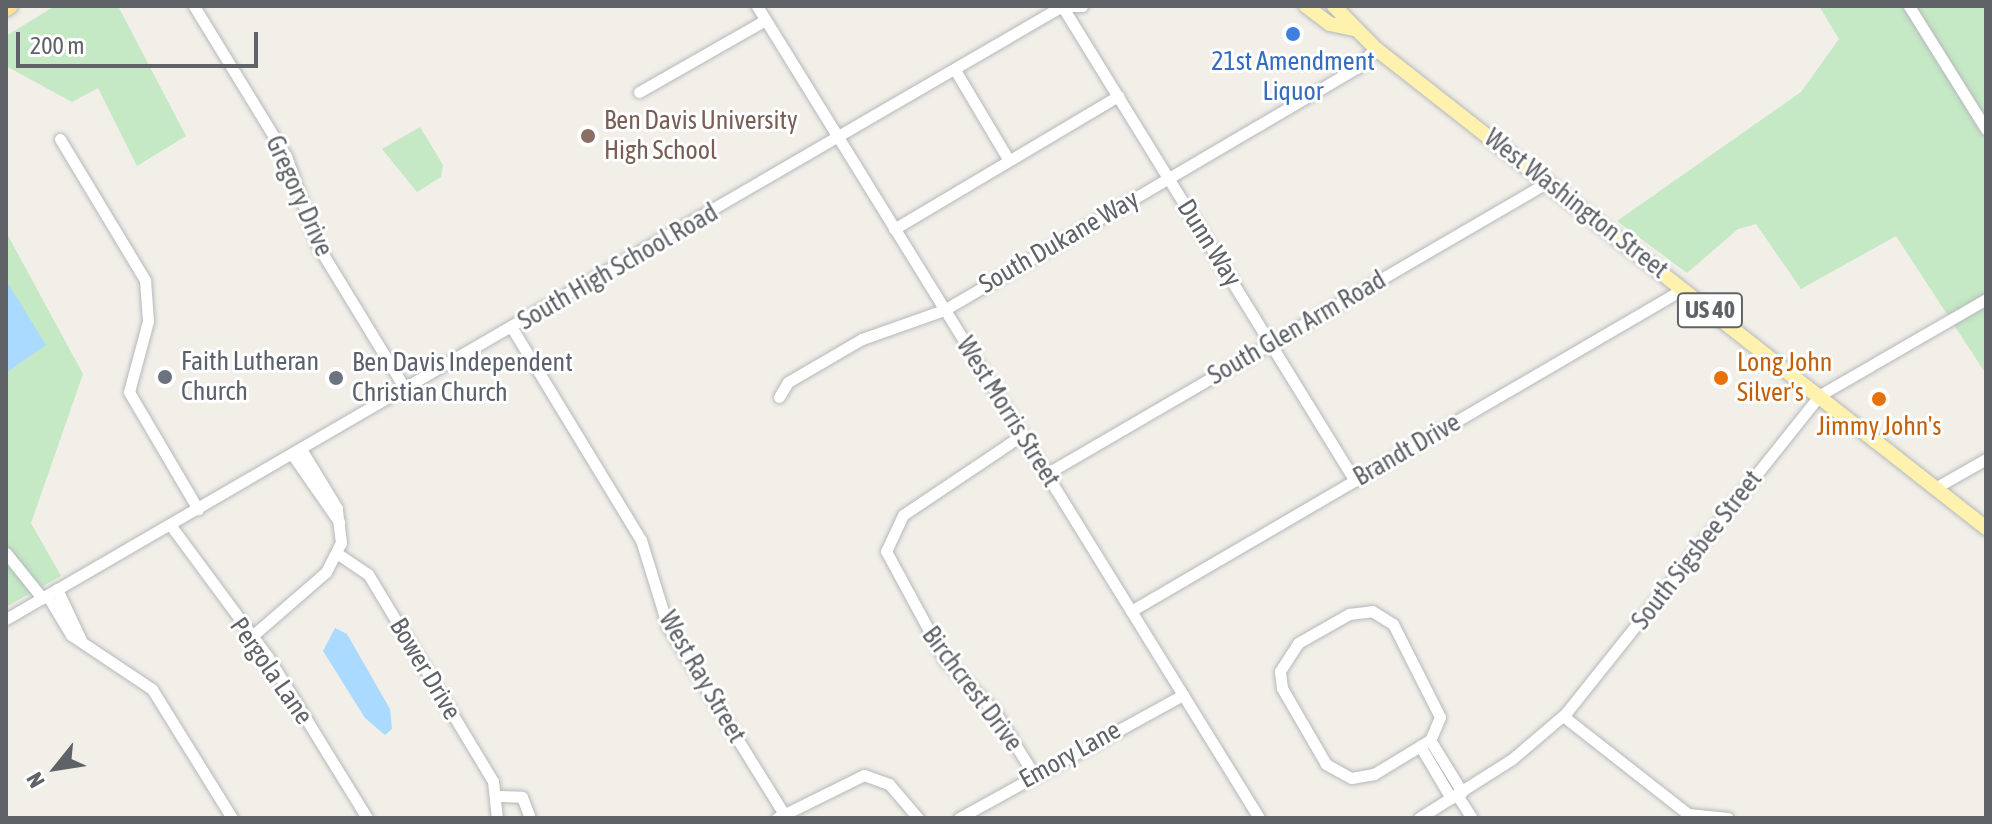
<!DOCTYPE html>
<style>
body{margin:0}
#map{position:relative;width:1992px;height:824px;overflow:hidden;background:#f1efe8;font-family:"Asap Condensed",sans-serif}
div>[style]{position:absolute}
[style*='--x']{left:calc(var(--x)*1px);top:calc(var(--y)*1px);width:calc(var(--w)*1px);rotate:calc(var(--a)*1deg)}
.green>*{inset:0;background:#c5e8c5}
.water>*{inset:0;background:#aadaff}
.roads{filter:drop-shadow(0 0 2px #b5b8bc) drop-shadow(0 0 2px #b5b8bc)}
.minor>*{height:11px;margin:-5.5px;padding:0 5.5px;transform-origin:5.5px;border-radius:5.5px;background:#fff}
.major>*{height:14px;margin:-7px;padding:0 7px;transform-origin:7px;border-radius:7px;background:#fff2af}
.highway>*{height:16px;margin:-8px;padding:0 8px;transform-origin:8px;border-radius:8px;background:#fde293}
.dots>*{width:22px;height:22px;translate:-50% -50%;box-sizing:border-box;border:4px solid #fff;border-radius:50%}
span{translate:-50% -50%;white-space:nowrap;text-align:center;line-height:1.15;-webkit-text-stroke:6px #fff;paint-order:stroke}
.shield-label span{padding:2px 6px;background:#fff;border:2px solid;border-radius:6px;-webkit-text-stroke-width:0}
.shield-label{font-size:24px;color:#5f6368;font-weight:700}
.shop-label{font-size:26px;color:#366cbe}
.education-label{font-size:26px;color:#785e54}
.left{translate:0 -50%;text-align:left}
.street-label{font-size:26px;color:#5f6368}
.worship-label{font-size:26px;color:#5b616d}
.food-label{font-size:26px;color:#c56008}
.frame{position:absolute;inset:0;border:8px solid #5f6368;pointer-events:none}
.north{position:absolute;left:16px;top:728px;width:80px;height:80px;-webkit-text-stroke:6px #fff;paint-order:stroke;rotate:240deg;font-size:22px;font-weight:700;line-height:32px;text-align:center;color:#5f6368}
.north::after{content:'';display:block;margin:auto;width:28px;height:36px;background:#5f6368;clip-path:polygon(50% 0,100% 100%,50% 72%,0 100%)}
.scale{position:absolute;left:16px;top:32px;width:242px;height:36px;box-sizing:border-box;border:4px solid #5f6368;border-top:0;padding-left:10px;font-size:24px;line-height:28px;white-space:nowrap;color:#5f6368;-webkit-text-stroke:6px #fff;paint-order:stroke}
</style>
<div id="map">
<div class="green">
<div style="clip-path:polygon(55px 6px,118px 6px,186px 136px,137px 166px,98px 88px,72px 102px,6px 66px,6px 36px)"></div>
<div style="clip-path:polygon(1819px 6px,1986px 6px,1986px 374px,1896px 236px,1801px 289px,1756px 224px,1738px 229px,1687px 273px,1617px 221px,1801px 92px,1839px 39px)"></div>
<div style="clip-path:polygon(420px 127px,443px 165px,441px 177px,417px 192px,382px 149px)"></div>
<div style="clip-path:polygon(6px 232px,83px 374px,31px 523px,61px 576px,6px 607px)"></div>
</div>
<div class="water">
<div style="clip-path:polygon(9px 285px,46px 345px,6px 373px,6px 286px)"></div>
<div style="clip-path:polygon(335px 628px,347px 634px,390px 709px,392px 729px,385px 735px,365px 718px,323px 651px)"></div>
</div>
<div class="roads">
<div class="minor">
<div style="--x:194;--y:6;--w:176;--a:58.5"></div>
<div style="--x:286;--y:156;--w:96;--a:70.4"></div>
<div style="--x:318;--y:246;--w:165;--a:58.6"></div>
<div style="--x:757;--y:6;--w:955;--a:58.27"></div>
<div style="--x:1062;--y:6;--w:558;--a:58.33"></div>
<div style="--x:1062;--y:6;--w:20;--a:0"></div>
<div style="--x:1909;--y:6;--w:145;--a:58"></div>
<div style="--x:955;--y:70;--w:104;--a:59.2"></div>
<div style="--x:639;--y:92;--w:145;--a:-29.7"></div>
<div style="--x:60;--y:139;--w:165;--a:58.9"></div>
<div style="--x:145;--y:280;--w:41;--a:85.8"></div>
<div style="--x:148;--y:321;--w:73;--a:105"></div>
<div style="--x:129;--y:392;--w:136;--a:59.5"></div>
<div style="--x:894;--y:229;--w:261;--a:-30.7"></div>
<div style="--x:512;--y:328;--w:248;--a:58.7"></div>
<div style="--x:641;--y:540;--w:91;--a:72.8"></div>
<div style="--x:668;--y:627;--w:220;--a:58.2"></div>
<div style="--x:779;--y:397;--w:17;--a:-59"></div>
<div style="--x:788;--y:382;--w:86;--a:-30.2"></div>
<div style="--x:862;--y:339;--w:87;--a:-19.5"></div>
<div style="--x:944;--y:310;--w:479;--a:-30.4"></div>
<div style="--x:1357;--y:68;--w:27;--a:-48"></div>
<div style="--x:1022;--y:435;--w:143;--a:146.1"></div>
<div style="--x:903;--y:515;--w:40;--a:115"></div>
<div style="--x:886;--y:551;--w:124;--a:61.6"></div>
<div style="--x:945;--y:660;--w:72;--a:46.1"></div>
<div style="--x:995;--y:712;--w:74;--a:58.2"></div>
<div style="--x:292;--y:454;--w:83;--a:55.3"></div>
<div style="--x:1046;--y:474;--w:581;--a:-30.19"></div>
<div style="--x:1935;--y:488;--w:59;--a:-29.6"></div>
<div style="--x:171;--y:526;--w:163;--a:53.5"></div>
<div style="--x:268;--y:657;--w:189;--a:58.4"></div>
<div style="--x:6;--y:553;--w:58;--a:51.3"></div>
<div style="--x:338;--y:554;--w:36;--a:34"></div>
<div style="--x:368;--y:574;--w:242;--a:58.9"></div>
<div style="--x:493;--y:781;--w:37;--a:84"></div>
<div style="--x:57;--y:589;--w:56;--a:64.8"></div>
<div style="--x:47;--y:595;--w:47;--a:59"></div>
<div style="--x:71;--y:635;--w:97;--a:33.7"></div>
<div style="--x:152;--y:689;--w:152;--a:58.2"></div>
<div style="--x:1131;--y:611;--w:639;--a:-30.26"></div>
<div style="--x:1372;--y:611;--w:25;--a:32"></div>
<div style="--x:1393;--y:624;--w:104;--a:63.2"></div>
<div style="--x:1440;--y:717;--w:25;--a:113"></div>
<div style="--x:1430;--y:740;--w:66;--a:148.7"></div>
<div style="--x:1374;--y:774;--w:23;--a:170"></div>
<div style="--x:1351;--y:778;--w:29;--a:-151"></div>
<div style="--x:1326;--y:764;--w:88;--a:-120.1"></div>
<div style="--x:1282;--y:688;--w:17;--a:-97"></div>
<div style="--x:1280;--y:671;--w:33;--a:-57"></div>
<div style="--x:1298;--y:643;--w:59;--a:-29.6"></div>
<div style="--x:1349;--y:614;--w:23;--a:-7"></div>
<div style="--x:6;--y:619;--w:1221;--a:-30.13"></div>
<div style="--x:251;--y:637;--w:99;--a:-40.9"></div>
<div style="--x:326;--y:572;--w:33;--a:-63"></div>
<div style="--x:341;--y:543;--w:35;--a:-97"></div>
<div style="--x:337;--y:508;--w:69;--a:-121.4"></div>
<div style="--x:1563;--y:716;--w:159;--a:38.1"></div>
<div style="--x:1688;--y:814;--w:40;--a:5.7"></div>
<div style="--x:1430;--y:740;--w:61;--a:58.4"></div>
<div style="--x:1420;--y:746;--w:61;--a:59.2"></div>
<div style="--x:1457;--y:795;--w:27;--a:57"></div>
<div style="--x:499;--y:796;--w:23;--a:2"></div>
<div style="--x:522;--y:797;--w:22;--a:69"></div>
<div style="--x:777;--y:818;--w:97;--a:-26.3"></div>
<div style="--x:864;--y:775;--w:27;--a:20"></div>
<div style="--x:889;--y:784;--w:45;--a:49.5"></div>
<div style="--x:959;--y:818;--w:256;--a:-28.8"></div>
<div style="--x:1419;--y:818;--w:110;--a:-32.4"></div>
<div style="--x:1512;--y:759;--w:71;--a:-40.4"></div>
<div style="--x:1566;--y:713;--w:407;--a:-51.4"></div>
<div style="--x:1820;--y:395;--w:192;--a:-30"></div>
</div>
<div class="major">
<div style="--x:1306;--y:6;--w:30;--a:37"></div>
<div style="--x:1330;--y:24;--w:24;--a:12"></div>
<div style="--x:1334;--y:6;--w:59;--a:45.7"></div>
<div style="--x:1375;--y:48;--w:777;--a:38.15"></div>
</div>
<div class="highway">
<div style="--x:6;--y:8;--w:4;--a:-27"></div>
</div>
</div>
<div class="dots">
<div style="left:1293px;top:34px;background:#3f7fe0"></div>
<div style="left:588px;top:136px;background:#8d6e63"></div>
<div style="left:165px;top:377px;background:#6b7280"></div>
<div style="left:336px;top:378px;background:#6b7280"></div>
<div style="left:1721px;top:378px;background:#e8710a"></div>
<div style="left:1879px;top:399px;background:#e8710a"></div>
</div>
<div class="shield-label">
<span style="left:1710px;top:310px">US 40</span>
</div>
<div class="shop-label">
<span style="left:1293px;top:77px">21st Amendment<br>Liquor</span>
</div>
<div class="education-label">
<span class="left" style="left:604px;top:136px">Ben Davis University<br>High School</span>
</div>
<div class="street-label">
<span style="left:299px;top:196px;rotate:66deg">Gregory Drive</span>
<span style="left:1576px;top:204px;rotate:38deg">West Washington Street</span>
<span style="left:1059px;top:242px;rotate:-30deg">South Dukane Way</span>
<span style="left:1209px;top:243px;rotate:58deg">Dunn Way</span>
<span style="left:618px;top:267px;rotate:-30deg">South High School Road</span>
<span style="left:1297px;top:328px;rotate:-30deg">South Glen Arm Road</span>
<span style="left:1008px;top:412px;rotate:58deg">West Morris Street</span>
<span style="left:1407px;top:450px;rotate:-30deg">Brandt Drive</span>
<span style="left:1697px;top:550px;rotate:-52deg">South Sigsbee Street</span>
<span style="left:425px;top:669px;rotate:59deg">Bower Drive</span>
<span style="left:271px;top:671px;rotate:55deg">Pergola Lane</span>
<span style="left:702px;top:677px;rotate:60deg">West Ray Street</span>
<span style="left:972px;top:689px;rotate:53deg">Birchcrest Drive</span>
<span style="left:1070px;top:755px;rotate:-29deg">Emory Lane</span>
</div>
<div class="worship-label">
<span class="left" style="left:181px;top:377px">Faith Lutheran<br>Church</span>
<span class="left" style="left:352px;top:378px">Ben Davis Independent<br>Christian Church</span>
</div>
<div class="food-label">
<span class="left" style="left:1737px;top:378px">Long John<br>Silver's</span>
<span style="left:1879px;top:427px">Jimmy John's</span>
</div>
<div class="frame"></div>
<div class="north">N</div>
<div class="scale">200 m</div>
</div>
